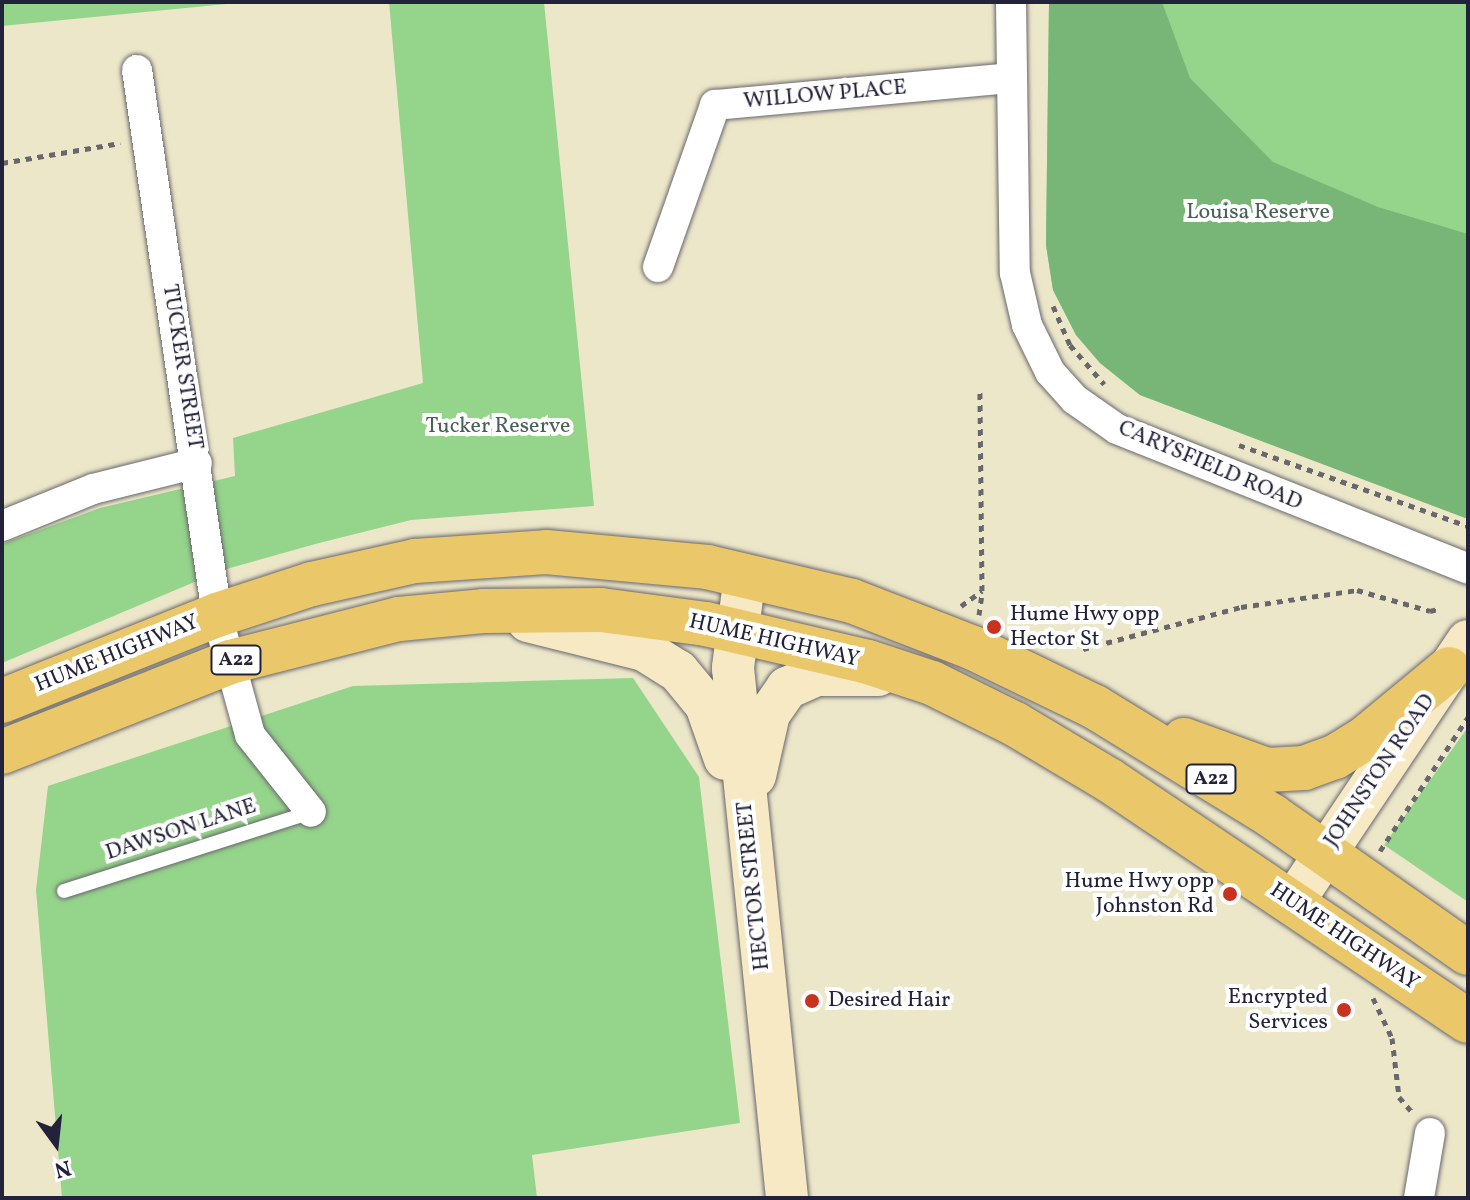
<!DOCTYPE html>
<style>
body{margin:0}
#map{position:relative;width:1470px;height:1200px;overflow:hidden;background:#ede7ca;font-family:Vollkorn,serif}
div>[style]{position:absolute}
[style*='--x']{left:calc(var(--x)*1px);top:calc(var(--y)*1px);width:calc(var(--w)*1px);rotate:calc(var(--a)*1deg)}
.green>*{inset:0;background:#95d48b}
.forest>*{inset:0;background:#78b677}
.path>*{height:5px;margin-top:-2.5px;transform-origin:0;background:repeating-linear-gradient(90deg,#69676d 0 6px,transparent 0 12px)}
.roads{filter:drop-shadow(0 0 2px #69676d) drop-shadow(0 0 2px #69676d)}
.lane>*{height:14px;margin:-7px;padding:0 7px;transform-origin:7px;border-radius:7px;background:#fff}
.street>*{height:30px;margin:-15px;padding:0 15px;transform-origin:15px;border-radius:15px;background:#fff}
.secondary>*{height:42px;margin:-21px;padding:0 21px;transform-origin:21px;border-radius:21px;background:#f7e9c3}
.highway>*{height:44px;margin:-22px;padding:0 22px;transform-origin:22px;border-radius:22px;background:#eac769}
.dots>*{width:22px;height:22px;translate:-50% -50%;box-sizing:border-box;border:4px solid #fff;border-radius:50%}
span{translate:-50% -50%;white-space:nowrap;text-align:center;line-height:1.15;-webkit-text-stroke:8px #fff;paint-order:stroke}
.shield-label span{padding:2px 6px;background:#fff;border:2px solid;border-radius:6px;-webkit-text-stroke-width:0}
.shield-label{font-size:20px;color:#22223b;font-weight:700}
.street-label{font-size:22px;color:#22223b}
.park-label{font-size:22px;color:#4a6057}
.poi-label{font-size:22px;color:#22223b}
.left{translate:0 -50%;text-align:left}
.right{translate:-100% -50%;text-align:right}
.frame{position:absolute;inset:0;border:4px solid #22223b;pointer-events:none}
.north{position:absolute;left:16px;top:1104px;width:80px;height:80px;-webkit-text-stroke:6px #fff;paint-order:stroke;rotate:165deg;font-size:22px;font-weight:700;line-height:32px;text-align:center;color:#22223b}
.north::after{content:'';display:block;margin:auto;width:28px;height:36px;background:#22223b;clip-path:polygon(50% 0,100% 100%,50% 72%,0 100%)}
</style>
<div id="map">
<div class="green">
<div style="clip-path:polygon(2px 2px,247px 2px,2px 26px)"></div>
<div style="clip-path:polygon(389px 2px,544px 2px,594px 506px,411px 520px,319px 543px,223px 570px,2px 663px,2px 544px,100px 508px,235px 476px,233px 438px,423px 383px)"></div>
<div style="clip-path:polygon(1049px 2px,1468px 2px,1468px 519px,1140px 395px,1100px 363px,1076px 335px,1053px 290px,1046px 245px)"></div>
<div style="clip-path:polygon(633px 678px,699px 777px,740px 1123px,532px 1155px,537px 1198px,62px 1198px,36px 890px,48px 786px,353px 686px)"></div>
<div style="clip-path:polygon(1468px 727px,1468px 902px,1384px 845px)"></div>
</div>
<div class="forest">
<div style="clip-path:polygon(1049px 2px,1162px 2px,1190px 78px,1273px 162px,1378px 207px,1468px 234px,1468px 519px,1140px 395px,1100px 363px,1076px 335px,1053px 290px,1046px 245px)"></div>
</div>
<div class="path">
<div style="--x:2;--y:163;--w:120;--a:-9.6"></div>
<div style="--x:1053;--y:306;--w:43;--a:66.4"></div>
<div style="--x:1070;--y:345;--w:52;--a:48.9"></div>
<div style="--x:1239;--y:445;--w:243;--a:19.5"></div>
<div style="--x:961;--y:606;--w:26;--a:-36"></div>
<div style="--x:982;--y:591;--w:203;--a:-90.6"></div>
<div style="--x:979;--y:615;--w:22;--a:-82"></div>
<div style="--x:1083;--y:649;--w:163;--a:-14.9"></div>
<div style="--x:1241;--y:607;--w:117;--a:-8.3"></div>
<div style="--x:1357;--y:590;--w:76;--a:16"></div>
<div style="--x:1430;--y:611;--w:8;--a:-14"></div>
<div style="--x:1380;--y:851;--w:160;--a:-56.7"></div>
<div style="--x:1373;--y:998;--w:44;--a:64.6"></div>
<div style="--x:1392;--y:1038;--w:59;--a:83.2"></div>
<div style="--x:1399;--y:1097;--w:23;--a:49"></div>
</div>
<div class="roads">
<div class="lane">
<div style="--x:64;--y:891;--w:259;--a:-17.7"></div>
</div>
<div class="street">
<div style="--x:1011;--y:2;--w:271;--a:89.2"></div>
<div style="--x:1015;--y:273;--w:53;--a:77"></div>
<div style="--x:1027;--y:325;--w:52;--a:63.9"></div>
<div style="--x:1050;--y:372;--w:36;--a:48"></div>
<div style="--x:1074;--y:399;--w:52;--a:34.9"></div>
<div style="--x:1117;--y:429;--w:378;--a:21.7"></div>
<div style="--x:137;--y:70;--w:551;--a:81.65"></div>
<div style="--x:217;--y:615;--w:124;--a:74.6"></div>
<div style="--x:250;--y:735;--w:98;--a:51.6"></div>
<div style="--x:658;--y:267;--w:172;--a:-70.6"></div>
<div style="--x:715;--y:105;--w:295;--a:-5.2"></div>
<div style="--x:2;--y:526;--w:98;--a:-22.1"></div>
<div style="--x:93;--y:489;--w:107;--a:-14"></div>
<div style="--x:1419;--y:1198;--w:66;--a:-80.4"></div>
</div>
<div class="secondary">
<div style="--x:745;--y:575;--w:94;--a:97.4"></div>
<div style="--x:733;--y:668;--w:533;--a:84.18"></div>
<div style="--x:528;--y:621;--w:120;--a:14"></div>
<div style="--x:644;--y:650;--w:40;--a:32"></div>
<div style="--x:678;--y:671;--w:44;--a:50.5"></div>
<div style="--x:706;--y:705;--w:57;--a:70.6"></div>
<div style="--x:755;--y:776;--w:64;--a:-77.3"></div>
<div style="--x:769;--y:714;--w:32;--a:-55"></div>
<div style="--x:787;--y:688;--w:32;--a:-24"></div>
<div style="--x:816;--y:675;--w:62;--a:0"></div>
<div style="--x:1293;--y:902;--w:314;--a:-56.2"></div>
</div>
<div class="highway">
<div style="--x:2;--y:701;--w:232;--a:-21.8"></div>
<div style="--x:217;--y:615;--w:100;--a:-18.1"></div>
<div style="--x:312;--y:584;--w:106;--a:-12.6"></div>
<div style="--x:415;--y:561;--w:131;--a:-3.9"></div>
<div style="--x:546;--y:552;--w:162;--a:5.3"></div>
<div style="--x:707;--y:567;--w:149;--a:13.2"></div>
<div style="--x:852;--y:601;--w:130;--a:21.2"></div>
<div style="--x:973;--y:648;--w:136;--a:25.8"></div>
<div style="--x:1095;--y:707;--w:208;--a:31.6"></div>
<div style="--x:1272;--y:816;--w:239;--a:35"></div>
<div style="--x:1184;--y:740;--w:88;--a:19.9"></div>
<div style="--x:1267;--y:770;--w:37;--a:-3"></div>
<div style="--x:1304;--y:768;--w:33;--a:-20"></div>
<div style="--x:1335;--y:757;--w:39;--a:-32"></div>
<div style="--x:1368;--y:736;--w:105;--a:-39.6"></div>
<div style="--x:2;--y:752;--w:245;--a:-21.5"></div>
<div style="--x:230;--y:662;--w:174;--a:-14.3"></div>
<div style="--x:399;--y:619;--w:84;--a:-5.4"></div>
<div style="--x:483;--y:611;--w:118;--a:-0.5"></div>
<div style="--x:601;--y:610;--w:106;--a:7.6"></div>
<div style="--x:706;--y:624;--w:166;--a:13.2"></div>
<div style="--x:868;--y:662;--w:67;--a:18.2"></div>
<div style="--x:932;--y:683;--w:93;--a:26.3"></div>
<div style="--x:1015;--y:724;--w:109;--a:30.8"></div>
<div style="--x:1109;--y:780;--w:432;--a:33.9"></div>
</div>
</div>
<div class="dots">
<div style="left:994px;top:627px;background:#c8321e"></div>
<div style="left:1230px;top:894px;background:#c8321e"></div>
<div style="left:812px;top:1001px;background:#c8321e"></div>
<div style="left:1344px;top:1010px;background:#c8321e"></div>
</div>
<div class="shield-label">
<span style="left:236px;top:660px">A22</span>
<span style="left:1211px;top:779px">A22</span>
</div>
<div class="street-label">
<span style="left:825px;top:95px;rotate:-5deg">WILLOW PLACE</span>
<span style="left:182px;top:367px;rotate:81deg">TUCKER STREET</span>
<span style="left:1210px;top:466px;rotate:23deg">CARYSFIELD ROAD</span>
<span style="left:774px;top:641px;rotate:13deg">HUME HIGHWAY</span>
<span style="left:117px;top:654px;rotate:-22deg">HUME HIGHWAY</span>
<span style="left:1380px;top:771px;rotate:-56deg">JOHNSTON ROAD</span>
<span style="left:181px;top:830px;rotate:-18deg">DAWSON LANE</span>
<span style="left:754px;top:886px;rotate:-96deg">HECTOR STREET</span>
<span style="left:1344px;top:937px;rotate:34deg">HUME HIGHWAY</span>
</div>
<div class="park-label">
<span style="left:1258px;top:213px">Louisa Reserve</span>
<span style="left:498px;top:427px">Tucker Reserve</span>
</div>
<div class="poi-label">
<span class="left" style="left:1010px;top:627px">Hume Hwy opp<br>Hector St</span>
<span class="right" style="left:1214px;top:894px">Hume Hwy opp<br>Johnston Rd</span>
<span class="right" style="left:1328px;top:1010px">Encrypted<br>Services</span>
<span class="left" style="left:828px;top:1001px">Desired Hair</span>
</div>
<div class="frame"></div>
<div class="north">N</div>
</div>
